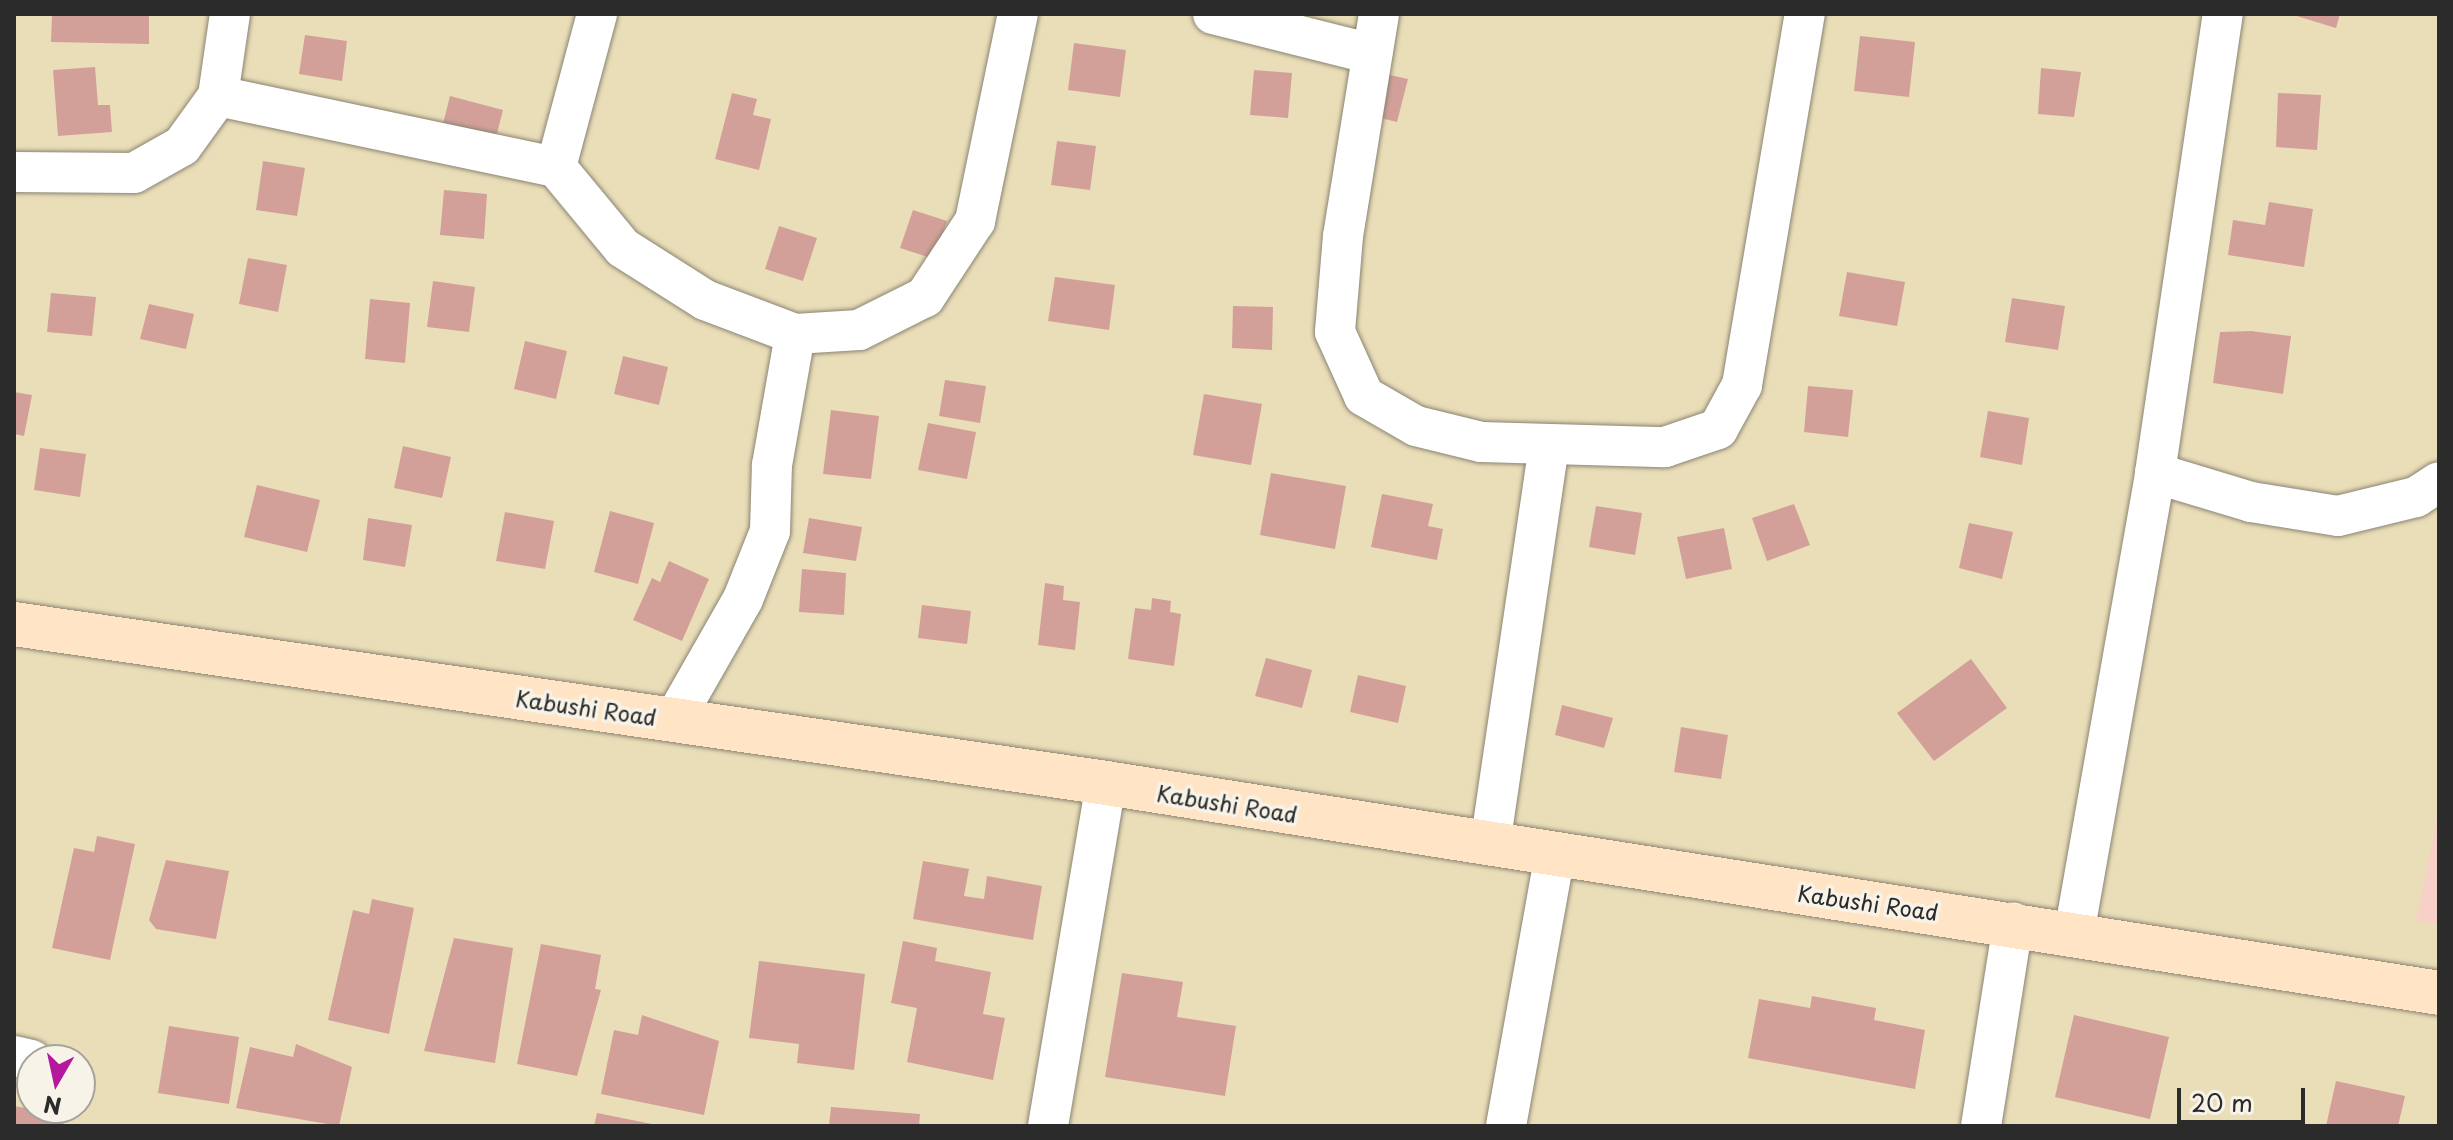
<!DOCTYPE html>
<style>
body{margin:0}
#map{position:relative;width:2453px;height:1140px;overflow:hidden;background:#eadeb9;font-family:"Playpen Sans",sans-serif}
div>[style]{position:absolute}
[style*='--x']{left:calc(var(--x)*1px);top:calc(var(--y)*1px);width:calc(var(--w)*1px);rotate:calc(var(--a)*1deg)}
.built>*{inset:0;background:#f7d1c7}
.building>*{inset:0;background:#d3a099}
.roads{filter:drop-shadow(0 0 2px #8a8472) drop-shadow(0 0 2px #8a8472)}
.minor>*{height:40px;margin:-20px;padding:0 20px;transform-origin:20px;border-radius:20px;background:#fff}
.secondary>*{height:44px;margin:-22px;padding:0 22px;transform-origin:22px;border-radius:22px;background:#ffe4c6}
span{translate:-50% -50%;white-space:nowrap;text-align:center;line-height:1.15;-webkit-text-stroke:7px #f7f3e8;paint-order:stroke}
.street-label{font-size:22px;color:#2b2b2b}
.frame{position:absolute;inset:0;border:16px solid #2b2b2b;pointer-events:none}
.north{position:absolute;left:16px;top:1044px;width:80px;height:80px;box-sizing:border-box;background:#f7f3e8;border:2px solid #a5a39c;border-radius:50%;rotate:189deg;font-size:22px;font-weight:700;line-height:32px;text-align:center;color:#2b2b2b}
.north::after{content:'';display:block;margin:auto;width:28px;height:36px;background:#b5179e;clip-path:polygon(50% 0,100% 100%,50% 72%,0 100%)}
.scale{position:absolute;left:2177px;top:1088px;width:128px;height:36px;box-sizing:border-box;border:4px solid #2b2b2b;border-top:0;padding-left:10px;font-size:24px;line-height:28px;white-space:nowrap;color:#2b2b2b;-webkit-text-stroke:6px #f7f3e8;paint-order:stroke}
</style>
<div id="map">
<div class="built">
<div style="clip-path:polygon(2439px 808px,2439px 925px,2416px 921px)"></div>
</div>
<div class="building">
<div style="clip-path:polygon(52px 14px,149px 14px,149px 44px,51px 42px)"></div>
<div style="clip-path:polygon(2290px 14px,2340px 14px,2336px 28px)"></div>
<div style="clip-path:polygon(305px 35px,347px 41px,342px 81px,299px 74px)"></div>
<div style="clip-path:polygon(1860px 36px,1915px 42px,1909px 97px,1854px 91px)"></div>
<div style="clip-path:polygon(1074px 43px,1126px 50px,1120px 97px,1068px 90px)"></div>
<div style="clip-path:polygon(95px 67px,98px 105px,110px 105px,112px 132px,58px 136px,53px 70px)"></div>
<div style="clip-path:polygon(2041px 68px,2081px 72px,2074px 117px,2038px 114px)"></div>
<div style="clip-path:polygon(1254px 70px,1292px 73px,1288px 118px,1250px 115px)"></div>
<div style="clip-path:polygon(1385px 74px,1408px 79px,1397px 122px,1376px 117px)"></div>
<div style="clip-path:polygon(732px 93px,757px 99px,753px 115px,771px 119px,759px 170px,715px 159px)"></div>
<div style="clip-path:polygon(2278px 93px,2321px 95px,2317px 150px,2276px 147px)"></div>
<div style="clip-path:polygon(450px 96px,503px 110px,494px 145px,441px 132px)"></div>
<div style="clip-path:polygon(1057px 141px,1096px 146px,1090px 190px,1051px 185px)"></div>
<div style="clip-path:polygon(263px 161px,305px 168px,297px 216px,256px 210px)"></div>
<div style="clip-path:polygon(444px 190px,487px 194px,484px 239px,440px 235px)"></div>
<div style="clip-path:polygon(2269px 202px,2313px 209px,2304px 267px,2228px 255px,2233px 220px,2265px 225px)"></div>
<div style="clip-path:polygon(913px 210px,947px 221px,934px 259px,900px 248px)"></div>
<div style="clip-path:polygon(779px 226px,817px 238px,803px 281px,765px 269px)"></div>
<div style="clip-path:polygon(248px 258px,287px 265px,278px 312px,239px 304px)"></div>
<div style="clip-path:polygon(1847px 272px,1905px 282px,1897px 326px,1839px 316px)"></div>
<div style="clip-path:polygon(1055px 277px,1115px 285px,1109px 330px,1048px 321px)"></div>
<div style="clip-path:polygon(433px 281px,475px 287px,469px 332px,427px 327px)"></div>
<div style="clip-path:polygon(51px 293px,96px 297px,92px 336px,47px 332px)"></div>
<div style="clip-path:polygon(2012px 298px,2065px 306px,2058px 350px,2005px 342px)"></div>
<div style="clip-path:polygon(370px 299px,410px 303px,405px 363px,365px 359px)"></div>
<div style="clip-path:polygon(149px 304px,194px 314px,186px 349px,140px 339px)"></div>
<div style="clip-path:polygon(1233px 306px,1273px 307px,1272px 350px,1232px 348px)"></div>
<div style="clip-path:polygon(2251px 331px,2291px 336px,2283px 394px,2213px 383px,2220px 332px)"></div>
<div style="clip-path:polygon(525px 341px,567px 351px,556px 399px,514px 389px)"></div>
<div style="clip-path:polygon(623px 356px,668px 367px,659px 405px,614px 394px)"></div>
<div style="clip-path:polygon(945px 380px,986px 386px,980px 423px,939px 416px)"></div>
<div style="clip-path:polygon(1808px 386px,1853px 390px,1848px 437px,1804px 432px)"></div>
<div style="clip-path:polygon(14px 392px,32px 395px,24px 436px,14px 434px)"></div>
<div style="clip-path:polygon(1204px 394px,1262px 404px,1251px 465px,1193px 455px)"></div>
<div style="clip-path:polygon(831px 410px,879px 416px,871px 479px,823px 474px)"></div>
<div style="clip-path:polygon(1988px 411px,2029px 418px,2022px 465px,1980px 457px)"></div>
<div style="clip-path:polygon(928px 423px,976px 432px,967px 479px,918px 470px)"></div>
<div style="clip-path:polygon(403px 446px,451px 457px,442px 498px,394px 488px)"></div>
<div style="clip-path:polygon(40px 448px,86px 454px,80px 497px,34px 490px)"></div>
<div style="clip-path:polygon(1271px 473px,1346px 486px,1335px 549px,1260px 535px)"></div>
<div style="clip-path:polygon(257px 485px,320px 500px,307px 552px,244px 537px)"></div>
<div style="clip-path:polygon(1382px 494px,1433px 504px,1428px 526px,1443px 529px,1437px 560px,1371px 547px)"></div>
<div style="clip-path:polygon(1794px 504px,1810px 545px,1767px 561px,1752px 518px)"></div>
<div style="clip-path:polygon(1596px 506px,1642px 513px,1635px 555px,1589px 547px)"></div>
<div style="clip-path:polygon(610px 511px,654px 523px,638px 584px,594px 572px)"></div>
<div style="clip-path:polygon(505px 512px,554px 521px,545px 569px,496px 561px)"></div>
<div style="clip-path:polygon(368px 518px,412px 525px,405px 567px,363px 560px)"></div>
<div style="clip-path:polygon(809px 518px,862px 527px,856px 561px,803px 553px)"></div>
<div style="clip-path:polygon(1969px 523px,2013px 532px,2002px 579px,1959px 568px)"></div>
<div style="clip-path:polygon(1724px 528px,1732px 569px,1686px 579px,1677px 537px)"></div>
<div style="clip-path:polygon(669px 561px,709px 579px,682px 641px,633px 620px,652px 578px,660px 582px)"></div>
<div style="clip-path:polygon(802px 569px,846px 573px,844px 615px,799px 612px)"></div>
<div style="clip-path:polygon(1045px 583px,1064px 586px,1063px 600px,1080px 602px,1075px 650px,1038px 645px)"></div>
<div style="clip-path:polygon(1152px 598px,1171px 601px,1170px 612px,1181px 614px,1174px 666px,1128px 659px,1135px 608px,1151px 610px)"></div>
<div style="clip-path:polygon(922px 605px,971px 611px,967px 644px,918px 638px)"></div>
<div style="clip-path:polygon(1266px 658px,1312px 670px,1302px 708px,1255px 696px)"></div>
<div style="clip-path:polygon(1971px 659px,2007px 708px,1934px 761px,1897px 713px)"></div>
<div style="clip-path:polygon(1358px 675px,1406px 686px,1398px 723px,1350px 712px)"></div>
<div style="clip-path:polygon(1562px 705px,1613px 718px,1604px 748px,1555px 735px)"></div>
<div style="clip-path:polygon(1681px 727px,1728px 735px,1721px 779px,1674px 772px)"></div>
<div style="clip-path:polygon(97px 836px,135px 844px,110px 960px,52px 948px,74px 848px,94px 852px)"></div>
<div style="clip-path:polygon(166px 860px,229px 871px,216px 939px,156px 929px,149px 920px)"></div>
<div style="clip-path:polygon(923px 861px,969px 869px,964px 896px,984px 899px,987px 876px,1042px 886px,1033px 940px,913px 919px)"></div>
<div style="clip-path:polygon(372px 899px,414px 908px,389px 1034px,328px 1020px,353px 910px,369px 914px)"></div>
<div style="clip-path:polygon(454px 938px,513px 948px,495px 1063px,424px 1051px)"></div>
<div style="clip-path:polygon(903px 941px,937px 948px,935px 961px,991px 972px,983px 1014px,1005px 1018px,993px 1080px,907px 1062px,917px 1008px,891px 1003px)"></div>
<div style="clip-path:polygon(541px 944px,601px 955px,595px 989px,601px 990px,577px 1076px,517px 1064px)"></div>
<div style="clip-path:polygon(759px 961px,865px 974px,854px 1070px,797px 1063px,799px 1044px,749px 1038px)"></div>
<div style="clip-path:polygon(1122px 973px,1183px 982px,1177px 1017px,1236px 1026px,1225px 1096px,1105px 1077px)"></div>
<div style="clip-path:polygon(1812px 996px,1876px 1008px,1874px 1020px,1925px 1030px,1915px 1089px,1748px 1058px,1759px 999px,1810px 1008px)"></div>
<div style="clip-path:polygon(642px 1015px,719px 1041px,704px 1115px,601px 1094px,614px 1030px,638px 1035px)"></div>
<div style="clip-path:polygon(2074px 1015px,2169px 1037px,2150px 1119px,2055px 1097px)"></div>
<div style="clip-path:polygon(169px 1026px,239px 1037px,229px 1104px,158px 1093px)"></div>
<div style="clip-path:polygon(296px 1044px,352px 1067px,339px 1126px,236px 1108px,250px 1047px,293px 1057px)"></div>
<div style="clip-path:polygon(2336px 1081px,2405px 1096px,2398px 1126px,2326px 1126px)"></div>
<div style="clip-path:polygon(14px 1106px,65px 1115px,63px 1126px,14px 1126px)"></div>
<div style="clip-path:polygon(831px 1107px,920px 1114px,919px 1126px,829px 1126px)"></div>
<div style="clip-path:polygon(597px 1113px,657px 1125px,657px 1126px,594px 1126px)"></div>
</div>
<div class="roads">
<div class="minor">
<div style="--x:1213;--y:14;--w:164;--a:14.1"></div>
<div style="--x:1379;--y:14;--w:225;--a:99.2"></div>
<div style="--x:1343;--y:236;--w:96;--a:94.8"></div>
<div style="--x:1335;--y:332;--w:70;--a:65.6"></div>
<div style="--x:1364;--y:396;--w:60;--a:30"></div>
<div style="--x:1416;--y:426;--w:67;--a:13.8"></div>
<div style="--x:1481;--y:442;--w:184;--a:1.6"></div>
<div style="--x:1665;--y:447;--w:56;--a:-18.8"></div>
<div style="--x:1718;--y:429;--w:50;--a:-61.4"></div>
<div style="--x:1742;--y:385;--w:376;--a:-80.4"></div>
<div style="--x:218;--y:96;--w:345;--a:11.9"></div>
<div style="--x:556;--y:167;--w:105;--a:50.4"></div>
<div style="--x:623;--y:248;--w:97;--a:32.4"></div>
<div style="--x:705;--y:300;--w:96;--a:20.7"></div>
<div style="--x:795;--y:334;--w:64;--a:-3.6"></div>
<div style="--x:859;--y:330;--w:74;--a:-26.6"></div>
<div style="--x:925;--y:297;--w:91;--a:-56.7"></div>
<div style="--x:975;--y:221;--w:211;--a:-78.3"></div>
<div style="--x:556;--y:167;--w:158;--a:-75"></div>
<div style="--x:14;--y:172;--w:120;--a:0.5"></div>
<div style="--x:134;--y:173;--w:55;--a:-29.4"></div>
<div style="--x:182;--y:146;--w:62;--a:-54.2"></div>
<div style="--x:218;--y:96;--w:83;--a:-81.7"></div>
<div style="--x:2155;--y:473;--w:100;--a:16.8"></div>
<div style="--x:2251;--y:502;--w:88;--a:9.1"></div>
<div style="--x:2338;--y:516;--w:80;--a:-13.7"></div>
<div style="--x:2416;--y:497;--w:27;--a:-33"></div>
<div style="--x:674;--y:720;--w:139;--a:-60.3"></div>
<div style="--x:743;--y:599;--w:73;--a:-68.3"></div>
<div style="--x:770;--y:531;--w:66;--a:-88.3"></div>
<div style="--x:772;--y:465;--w:133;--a:-80"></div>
<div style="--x:1490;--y:845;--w:404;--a:-81.6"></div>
<div style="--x:2074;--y:934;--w:468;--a:-80"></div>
<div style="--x:2155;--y:473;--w:464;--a:-81.6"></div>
<div style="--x:14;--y:1056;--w:18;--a:13"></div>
<div style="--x:1048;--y:1126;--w:348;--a:-80.4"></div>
<div style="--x:1506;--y:1126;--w:275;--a:-79.8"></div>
<div style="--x:1981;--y:1126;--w:206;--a:-81"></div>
</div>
<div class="secondary">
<div style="--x:14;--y:624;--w:1104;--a:8.28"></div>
<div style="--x:1106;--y:783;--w:1349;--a:8.95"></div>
</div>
</div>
<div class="street-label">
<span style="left:586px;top:707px;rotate:8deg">Kabushi Road</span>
<span style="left:1227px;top:803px;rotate:9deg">Kabushi Road</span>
<span style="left:1868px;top:902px;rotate:8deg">Kabushi Road</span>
</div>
<div class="frame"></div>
<div class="north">N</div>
<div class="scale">20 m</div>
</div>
